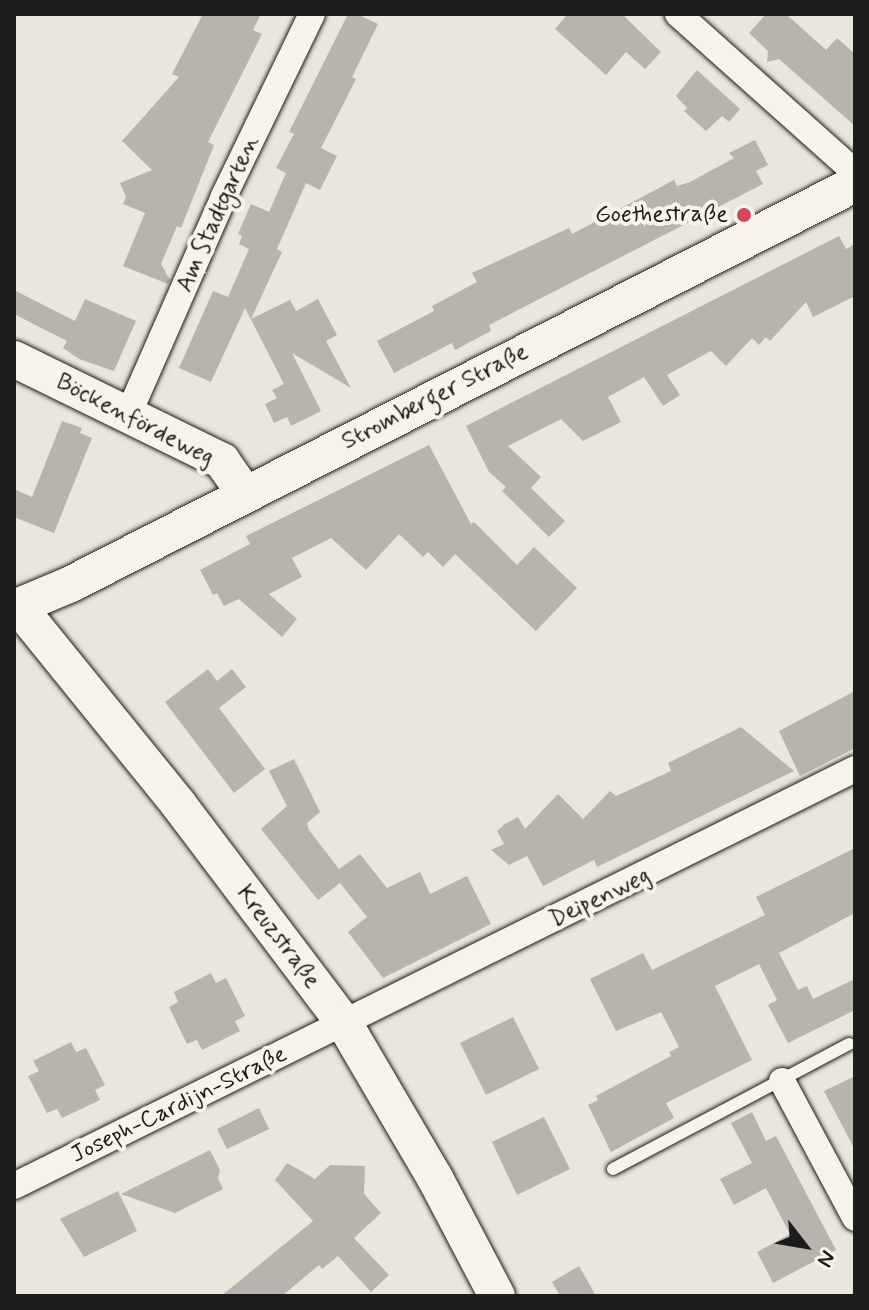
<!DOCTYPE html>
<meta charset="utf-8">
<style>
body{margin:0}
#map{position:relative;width:869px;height:1310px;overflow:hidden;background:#eae6dc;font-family:Mynerve,sans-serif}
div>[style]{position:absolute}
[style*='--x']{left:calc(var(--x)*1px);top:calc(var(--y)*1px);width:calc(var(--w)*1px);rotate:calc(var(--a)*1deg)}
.building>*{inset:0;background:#b6b4ac}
.roads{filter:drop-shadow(0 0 2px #1c1c1c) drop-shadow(0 0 2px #1c1c1c)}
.lane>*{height:12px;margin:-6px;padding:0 6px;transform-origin:6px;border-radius:6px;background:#f7f3e8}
.street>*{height:26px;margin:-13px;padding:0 13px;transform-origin:13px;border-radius:13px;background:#f7f3e8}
.secondary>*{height:36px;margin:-18px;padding:0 18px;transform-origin:18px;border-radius:18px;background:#f7f3e8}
.dots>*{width:22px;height:22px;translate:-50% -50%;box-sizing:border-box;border:4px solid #f7f3e8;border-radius:50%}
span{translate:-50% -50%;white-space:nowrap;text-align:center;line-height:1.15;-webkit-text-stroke:8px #f7f3e8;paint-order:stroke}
.street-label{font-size:24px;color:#1c1c1c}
.poi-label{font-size:24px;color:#1c1c1c}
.right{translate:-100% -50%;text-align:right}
.frame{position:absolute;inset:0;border:16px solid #1c1c1c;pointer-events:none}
.north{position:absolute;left:765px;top:1206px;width:80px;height:80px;-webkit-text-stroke:6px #f7f3e8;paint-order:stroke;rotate:121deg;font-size:22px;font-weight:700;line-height:32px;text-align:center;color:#1c1c1c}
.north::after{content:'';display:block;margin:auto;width:28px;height:36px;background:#1c1c1c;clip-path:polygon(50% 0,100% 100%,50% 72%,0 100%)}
</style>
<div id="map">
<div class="building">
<div style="clip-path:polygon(203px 14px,261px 14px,253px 30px,262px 34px,208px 142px,214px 145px,181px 228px,177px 226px,161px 264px,170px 280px,168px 284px,123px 266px,145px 213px,123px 204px,126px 197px,120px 183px,152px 170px,122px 141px,179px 77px,172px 74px)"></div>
<div style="clip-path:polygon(348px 14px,357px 14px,378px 24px,352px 77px,356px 79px,321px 148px,337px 156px,320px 190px,306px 183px,277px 249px,282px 252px,251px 319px,290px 300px,296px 311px,318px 299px,337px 335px,326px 341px,351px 388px,292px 353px,321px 411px,291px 426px,287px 417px,274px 423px,265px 404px,277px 398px,272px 390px,284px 384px,245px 308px,211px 382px,179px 368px,213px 291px,228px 297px,249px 249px,239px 244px,242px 236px,238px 234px,251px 204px,269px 212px,286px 173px,276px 168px,294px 134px,289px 132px)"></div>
<div style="clip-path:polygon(568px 14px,622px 14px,661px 52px,645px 69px,626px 52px,606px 75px,555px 29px)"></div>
<div style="clip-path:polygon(766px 14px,786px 14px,826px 50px,837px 38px,855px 54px,855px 126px,779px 59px,767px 62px,768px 51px,749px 33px)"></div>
<div style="clip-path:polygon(697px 70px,740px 109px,729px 122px,722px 116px,706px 131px,684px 111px,687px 108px,676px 96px)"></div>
<div style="clip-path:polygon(755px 140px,768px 165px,756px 171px,763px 184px,489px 325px,491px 331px,455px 350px,452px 343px,394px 373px,377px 341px,434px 311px,432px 306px,477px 282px,472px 273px,569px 228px,572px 234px,674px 180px,677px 186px,690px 182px,734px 158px,729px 153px)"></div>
<div style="clip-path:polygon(839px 236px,846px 249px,855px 244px,855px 296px,813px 317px,806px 302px,770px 341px,766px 337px,759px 345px,752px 338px,726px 366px,711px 351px,667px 375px,680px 395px,663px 406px,644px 377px,608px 397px,621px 422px,583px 441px,561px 419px,508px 446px,541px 477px,531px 488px,565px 521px,549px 537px,502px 491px,506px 487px,489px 472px,466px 426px)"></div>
<div style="clip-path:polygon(14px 290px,75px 321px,85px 299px,136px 321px,114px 371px,79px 359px,63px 348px,67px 341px,14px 314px)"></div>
<div style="clip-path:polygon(62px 421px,82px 428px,80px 433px,92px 438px,54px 533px,14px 517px,14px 489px,32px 497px)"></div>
<div style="clip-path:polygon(429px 445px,471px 524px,474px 522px,517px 565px,534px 547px,577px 588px,536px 631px,455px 554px,443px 567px,428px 552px,423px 557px,399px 534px,366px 570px,331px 538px,292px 558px,302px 577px,269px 594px,297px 619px,282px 637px,239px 599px,224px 606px,217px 593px,213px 595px,200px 570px,250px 544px,246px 536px)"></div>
<div style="clip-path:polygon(208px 669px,217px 681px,232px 669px,246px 687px,219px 708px,265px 769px,234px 793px,165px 702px)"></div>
<div style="clip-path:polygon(855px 691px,855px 748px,800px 776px,779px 731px)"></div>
<div style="clip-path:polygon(741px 727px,794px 771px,597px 867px,594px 860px,543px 886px,527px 856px,509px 865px,491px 850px,504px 844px,497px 831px,505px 824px,518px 817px,525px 829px,558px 794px,583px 819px,610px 791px,616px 796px,671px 771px,668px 763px)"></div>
<div style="clip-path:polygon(294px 759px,320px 812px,307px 823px,309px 830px,339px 869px,360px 854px,387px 888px,420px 872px,430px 894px,467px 876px,491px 924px,383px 978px,348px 932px,367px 917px,340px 883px,318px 900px,261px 829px,287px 806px,269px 771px)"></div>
<div style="clip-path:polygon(855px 848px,855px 913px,779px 953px,798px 990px,807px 986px,813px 999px,855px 979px,855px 1010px,788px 1043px,768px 1005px,777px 1000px,759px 964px,715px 986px,752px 1060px,666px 1103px,674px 1118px,611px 1152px,588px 1105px,598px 1100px,596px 1096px,671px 1056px,669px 1052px,679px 1047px,661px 1012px,616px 1031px,590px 979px,643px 953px,652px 970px,765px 915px,756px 897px)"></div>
<div style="clip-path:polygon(211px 973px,216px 983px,226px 978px,245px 1016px,235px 1021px,240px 1031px,202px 1050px,197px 1040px,187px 1044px,169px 1007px,178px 1002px,174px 992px)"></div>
<div style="clip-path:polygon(513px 1017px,539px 1069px,486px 1095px,460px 1043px)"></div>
<div style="clip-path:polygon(71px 1042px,76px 1052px,86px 1048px,105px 1085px,95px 1090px,100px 1100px,62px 1118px,57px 1109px,47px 1113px,28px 1076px,39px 1071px,33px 1061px)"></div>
<div style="clip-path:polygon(855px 1076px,855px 1150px,824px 1091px)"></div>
<div style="clip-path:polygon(259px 1108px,269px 1129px,227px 1149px,217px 1129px)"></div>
<div style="clip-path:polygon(752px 1112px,766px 1141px,776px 1136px,836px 1250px,773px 1283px,757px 1252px,790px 1234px,766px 1188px,734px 1205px,720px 1179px,752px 1163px,731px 1123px)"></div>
<div style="clip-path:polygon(544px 1117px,570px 1169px,517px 1195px,492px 1142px)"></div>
<div style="clip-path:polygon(210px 1150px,220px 1170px,218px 1178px,223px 1189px,175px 1213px,121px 1194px)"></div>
<div style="clip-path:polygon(287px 1163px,315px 1179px,330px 1165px,365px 1166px,364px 1194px,381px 1213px,354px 1238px,389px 1275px,371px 1292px,338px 1256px,322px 1269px,319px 1265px,282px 1296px,221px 1296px,313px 1221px,275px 1180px)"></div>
<div style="clip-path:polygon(118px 1191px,137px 1231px,84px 1257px,60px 1219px)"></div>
<div style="clip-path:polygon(579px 1266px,596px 1296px,560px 1296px,552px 1282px)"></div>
</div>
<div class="roads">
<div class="lane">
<div style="--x:613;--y:1169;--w:267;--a:-27.9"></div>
</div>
<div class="street">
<div style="--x:678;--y:14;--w:237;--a:41.8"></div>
<div style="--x:128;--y:415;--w:239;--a:-66.3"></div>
<div style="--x:224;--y:196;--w:202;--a:-64.2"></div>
<div style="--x:782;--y:1081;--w:155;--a:61.9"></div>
<div style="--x:14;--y:1186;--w:939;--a:-26.37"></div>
</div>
<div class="secondary">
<div style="--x:14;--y:359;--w:232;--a:26.1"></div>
<div style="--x:222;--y:461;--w:40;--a:55.1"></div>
<div style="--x:18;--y:606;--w:256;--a:51"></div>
<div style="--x:179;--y:805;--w:273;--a:52.9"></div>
<div style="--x:344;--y:1023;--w:180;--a:59.6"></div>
<div style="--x:435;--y:1178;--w:133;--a:62.3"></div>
<div style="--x:14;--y:608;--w:62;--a:-22.8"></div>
<div style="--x:71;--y:584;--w:880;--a:-27.03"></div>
</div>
</div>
<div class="dots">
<div style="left:744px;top:215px;background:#d1495b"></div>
</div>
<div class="street-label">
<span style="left:218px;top:214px;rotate:-66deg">Am Stadtgarten</span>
<span style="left:435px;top:397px;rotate:-27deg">Stromberger Straße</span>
<span style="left:135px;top:420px;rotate:27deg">Böckenfördeweg</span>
<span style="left:600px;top:898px;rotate:-26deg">Deipenweg</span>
<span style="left:278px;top:937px;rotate:53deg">Kreuzstraße</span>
<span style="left:179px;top:1105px;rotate:-26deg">Joseph-Cardijn-Straße</span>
</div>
<div class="poi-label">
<span class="right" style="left:728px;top:215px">Goethestraße</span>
</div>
<div class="frame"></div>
<div class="north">N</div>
</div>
